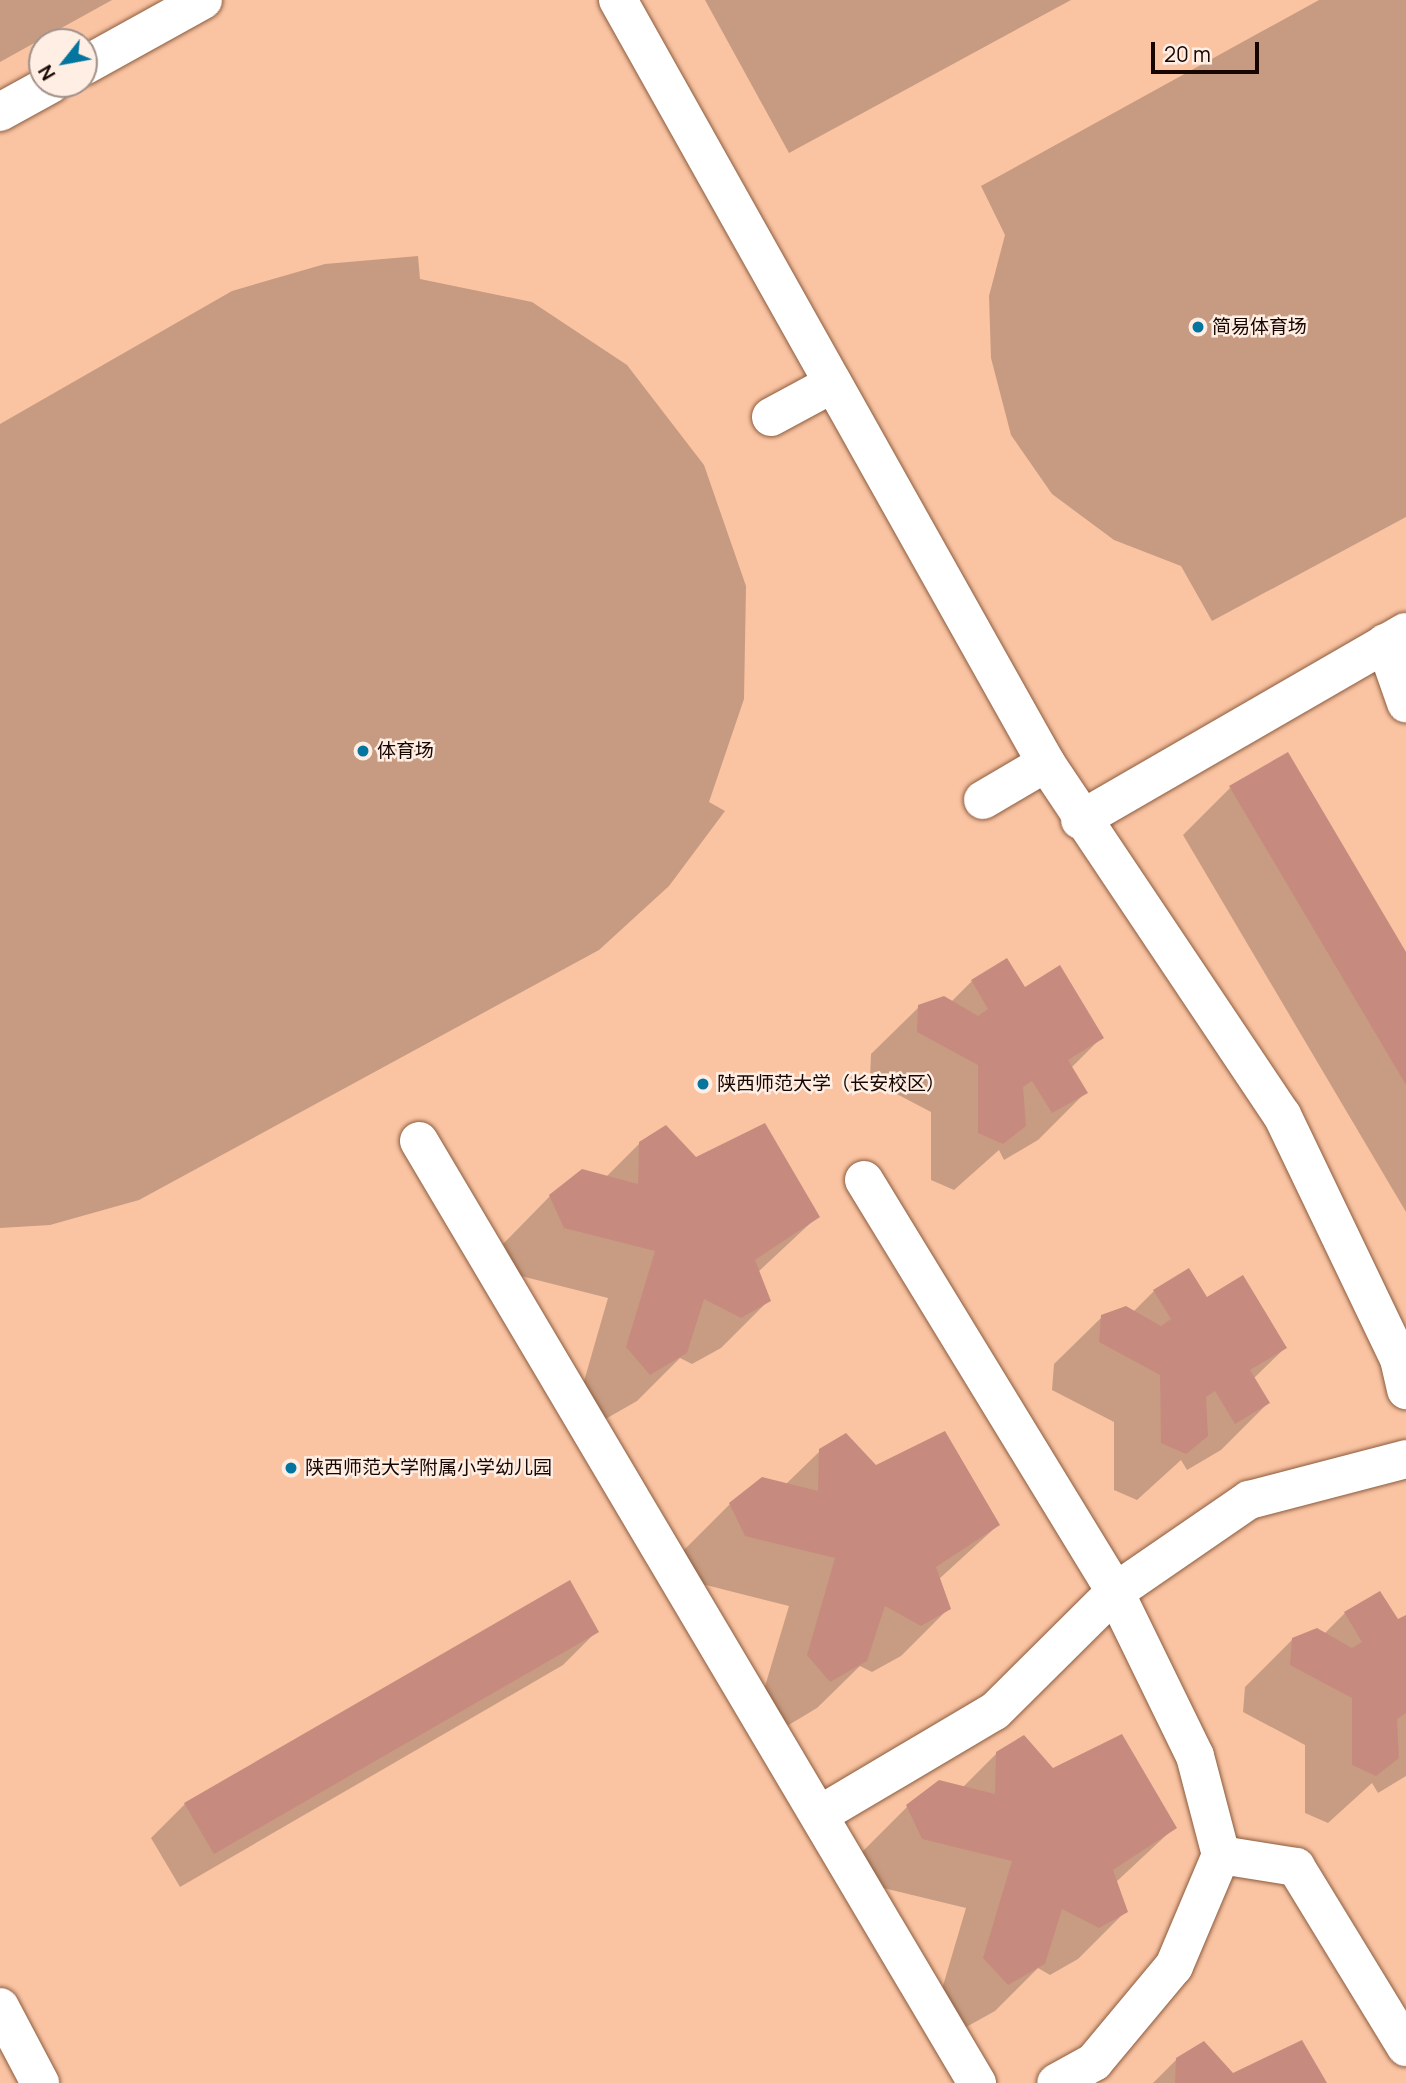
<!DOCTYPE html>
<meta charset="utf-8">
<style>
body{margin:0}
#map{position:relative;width:1406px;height:2083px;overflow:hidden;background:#fac4a3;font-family:Manrope,"Noto Sans SC",sans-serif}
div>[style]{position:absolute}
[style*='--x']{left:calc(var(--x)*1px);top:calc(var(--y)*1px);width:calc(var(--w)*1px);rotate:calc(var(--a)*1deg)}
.green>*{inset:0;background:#c79b81}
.shadow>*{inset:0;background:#0003}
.building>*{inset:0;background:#c68b7e}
.roads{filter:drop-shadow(0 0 2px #8b5c3e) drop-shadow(0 0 2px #8b5c3e)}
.minor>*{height:38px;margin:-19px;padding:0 19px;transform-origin:19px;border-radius:19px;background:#fff}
.dots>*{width:19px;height:19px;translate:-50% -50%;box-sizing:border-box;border:4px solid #ffeee4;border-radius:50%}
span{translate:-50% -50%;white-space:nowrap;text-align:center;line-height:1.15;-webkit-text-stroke:5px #ffeee4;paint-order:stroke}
.poi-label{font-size:19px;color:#170600}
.left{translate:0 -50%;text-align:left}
.north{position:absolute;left:28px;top:28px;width:70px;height:70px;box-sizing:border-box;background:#ffeee4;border:2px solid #a29189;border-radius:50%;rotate:239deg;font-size:19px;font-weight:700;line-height:28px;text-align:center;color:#170600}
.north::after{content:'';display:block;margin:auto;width:24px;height:32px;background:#03759f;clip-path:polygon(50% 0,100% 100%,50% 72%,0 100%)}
.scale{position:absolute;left:1151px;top:42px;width:108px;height:32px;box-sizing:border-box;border:4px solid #170600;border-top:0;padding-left:9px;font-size:21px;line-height:24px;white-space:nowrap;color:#170600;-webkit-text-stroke:5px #ffeee4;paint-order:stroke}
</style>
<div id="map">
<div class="green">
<div style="clip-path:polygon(0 0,112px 0,0 62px)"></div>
<div style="clip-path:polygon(705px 0,1071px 0,789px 153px)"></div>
<div style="clip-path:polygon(1319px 0,1406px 0,1406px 517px,1212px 621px,1181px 566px,1114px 540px,1052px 494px,1011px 435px,991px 358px,989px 296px,1005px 235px,981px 186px)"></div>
<div style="clip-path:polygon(418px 256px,420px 279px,532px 302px,627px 365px,704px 465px,746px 586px,744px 699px,709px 802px,725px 811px,669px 886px,599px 950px,139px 1200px,50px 1225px,0 1228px,0 424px,232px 291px,325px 264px)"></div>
</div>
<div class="shadow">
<div style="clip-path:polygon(1230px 788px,1406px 955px,1406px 1212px,1183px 835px)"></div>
<div style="clip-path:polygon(972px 981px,1025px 989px,1102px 1037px,1071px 1068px,1085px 1093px,1038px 1140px,1004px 1160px,999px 1150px,954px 1190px,931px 1180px,931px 1112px,870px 1080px,871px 1054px,919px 1007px,951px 1002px)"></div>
<div style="clip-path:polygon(640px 1143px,695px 1160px,817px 1217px,758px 1272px,769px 1300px,721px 1348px,692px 1364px,680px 1358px,637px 1401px,602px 1421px,580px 1395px,608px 1298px,517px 1275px,503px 1244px,550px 1196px,606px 1177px)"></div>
<div style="clip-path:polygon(1154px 1291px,1207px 1299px,1285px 1348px,1253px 1379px,1268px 1403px,1221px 1450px,1187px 1470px,1181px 1460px,1137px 1500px,1114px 1490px,1114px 1422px,1052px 1390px,1054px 1364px,1102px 1317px,1133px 1312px)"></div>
<div style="clip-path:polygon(820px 1451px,876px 1467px,998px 1525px,938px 1580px,949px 1608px,901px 1656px,872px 1672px,860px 1666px,817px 1708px,782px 1729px,760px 1703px,789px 1606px,698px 1583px,683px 1551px,730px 1504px,786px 1484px)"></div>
<div style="clip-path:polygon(1345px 1613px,1398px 1622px,1406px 1617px,1406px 1776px,1378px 1793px,1372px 1783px,1328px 1823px,1305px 1813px,1305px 1745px,1243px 1712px,1245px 1687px,1293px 1639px,1324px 1634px)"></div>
<div style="clip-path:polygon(597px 1631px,563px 1665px,180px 1887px,151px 1838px,185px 1804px)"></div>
<div style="clip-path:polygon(997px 1753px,1053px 1770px,1175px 1827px,1115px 1883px,1126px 1911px,1078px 1959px,1050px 1975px,1038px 1968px,995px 2011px,959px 2031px,937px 2006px,966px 1908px,875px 1886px,860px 1854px,908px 1806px,963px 1787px)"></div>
<div style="clip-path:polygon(1177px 2059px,1233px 2075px,1325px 2083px,1153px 2083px)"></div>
</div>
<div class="building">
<div style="clip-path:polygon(1288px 752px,1406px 952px,1406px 1085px,1229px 786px)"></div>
<div style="clip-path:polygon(1007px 958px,1025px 987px,1060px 965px,1104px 1038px,1068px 1060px,1088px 1093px,1052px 1113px,1032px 1081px,1023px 1087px,1026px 1126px,1003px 1144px,978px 1133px,978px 1065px,917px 1032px,918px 1005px,944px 996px,978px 1016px,988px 1009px,971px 980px)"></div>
<div style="clip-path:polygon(765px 1123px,820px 1217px,755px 1260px,771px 1301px,741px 1318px,704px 1299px,687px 1353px,650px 1375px,626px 1347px,655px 1251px,564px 1228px,549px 1195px,582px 1169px,638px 1184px,639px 1142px,666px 1125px,696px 1157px)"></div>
<div style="clip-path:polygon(1189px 1268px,1207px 1297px,1243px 1275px,1287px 1348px,1250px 1370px,1270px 1403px,1235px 1424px,1215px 1391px,1206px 1397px,1208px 1436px,1186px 1454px,1161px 1443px,1160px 1375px,1099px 1342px,1101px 1315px,1126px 1306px,1161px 1326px,1171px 1319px,1153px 1290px)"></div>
<div style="clip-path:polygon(945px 1431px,1000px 1525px,936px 1567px,951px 1609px,921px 1626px,885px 1606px,867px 1661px,830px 1682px,807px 1655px,835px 1558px,745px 1536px,729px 1503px,762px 1477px,818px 1491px,819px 1449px,846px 1433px,876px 1465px)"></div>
<div style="clip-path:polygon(570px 1580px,599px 1632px,214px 1854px,184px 1803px)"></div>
<div style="clip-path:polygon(1380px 1591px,1398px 1619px,1406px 1615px,1406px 1713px,1397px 1719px,1399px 1758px,1376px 1776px,1352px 1765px,1352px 1698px,1290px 1665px,1292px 1638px,1317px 1628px,1352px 1648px,1362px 1642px,1344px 1612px)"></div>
<div style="clip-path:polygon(1122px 1734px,1177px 1828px,1113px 1870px,1128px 1912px,1099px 1928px,1062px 1909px,1045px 1964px,1008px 1985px,983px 1958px,1012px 1861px,922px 1839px,906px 1805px,939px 1780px,995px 1794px,996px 1752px,1024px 1735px,1053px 1768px)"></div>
<div style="clip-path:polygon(1302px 2040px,1327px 2083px,1175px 2083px,1176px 2058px,1204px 2041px,1233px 2073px)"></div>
</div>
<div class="roads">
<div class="minor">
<div style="--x:618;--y:0;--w:875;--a:60.71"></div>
<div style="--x:1046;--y:763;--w:424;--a:56.2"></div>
<div style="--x:1282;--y:1115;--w:271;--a:64.4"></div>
<div style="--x:1399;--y:1359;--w:32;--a:77"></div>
<div style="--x:84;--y:66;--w:136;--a:-29"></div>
<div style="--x:0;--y:112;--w:58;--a:-28.8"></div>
<div style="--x:771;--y:417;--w:69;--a:-28.4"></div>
<div style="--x:1385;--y:643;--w:64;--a:70.7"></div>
<div style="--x:983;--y:800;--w:73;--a:-30.4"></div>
<div style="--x:1080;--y:820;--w:376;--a:-30"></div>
<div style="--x:419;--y:1141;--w:1095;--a:59.36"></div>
<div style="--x:864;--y:1180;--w:482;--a:58.6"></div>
<div style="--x:1115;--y:1592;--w:182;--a:64"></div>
<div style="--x:1195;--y:1756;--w:102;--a:75.3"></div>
<div style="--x:1221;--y:1855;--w:121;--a:112.9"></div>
<div style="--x:1174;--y:1966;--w:125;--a:129.8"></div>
<div style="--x:1094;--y:2062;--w:43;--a:151.1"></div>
<div style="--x:819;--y:1815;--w:204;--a:-30.6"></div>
<div style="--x:995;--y:1711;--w:169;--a:-44.8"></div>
<div style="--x:1115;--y:1592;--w:163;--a:-34.5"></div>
<div style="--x:1249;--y:1500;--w:162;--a:-14.6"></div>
<div style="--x:1221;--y:1855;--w:76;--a:9.1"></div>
<div style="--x:1296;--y:1867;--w:211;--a:58.6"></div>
<div style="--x:0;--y:2007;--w:86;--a:62.2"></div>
</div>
</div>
<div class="dots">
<div style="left:1198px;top:327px;background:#03759f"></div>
<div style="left:363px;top:751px;background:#03759f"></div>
<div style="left:703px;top:1084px;background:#03759f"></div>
<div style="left:291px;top:1468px;background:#03759f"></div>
</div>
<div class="poi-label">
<span class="left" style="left:1212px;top:327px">简易体育场</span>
<span class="left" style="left:377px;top:751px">体育场</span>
<span class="left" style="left:717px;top:1084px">陕西师范大学（长安校区）</span>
<span class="left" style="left:305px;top:1468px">陕西师范大学附属小学幼儿园</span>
</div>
<div class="north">N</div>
<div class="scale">20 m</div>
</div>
